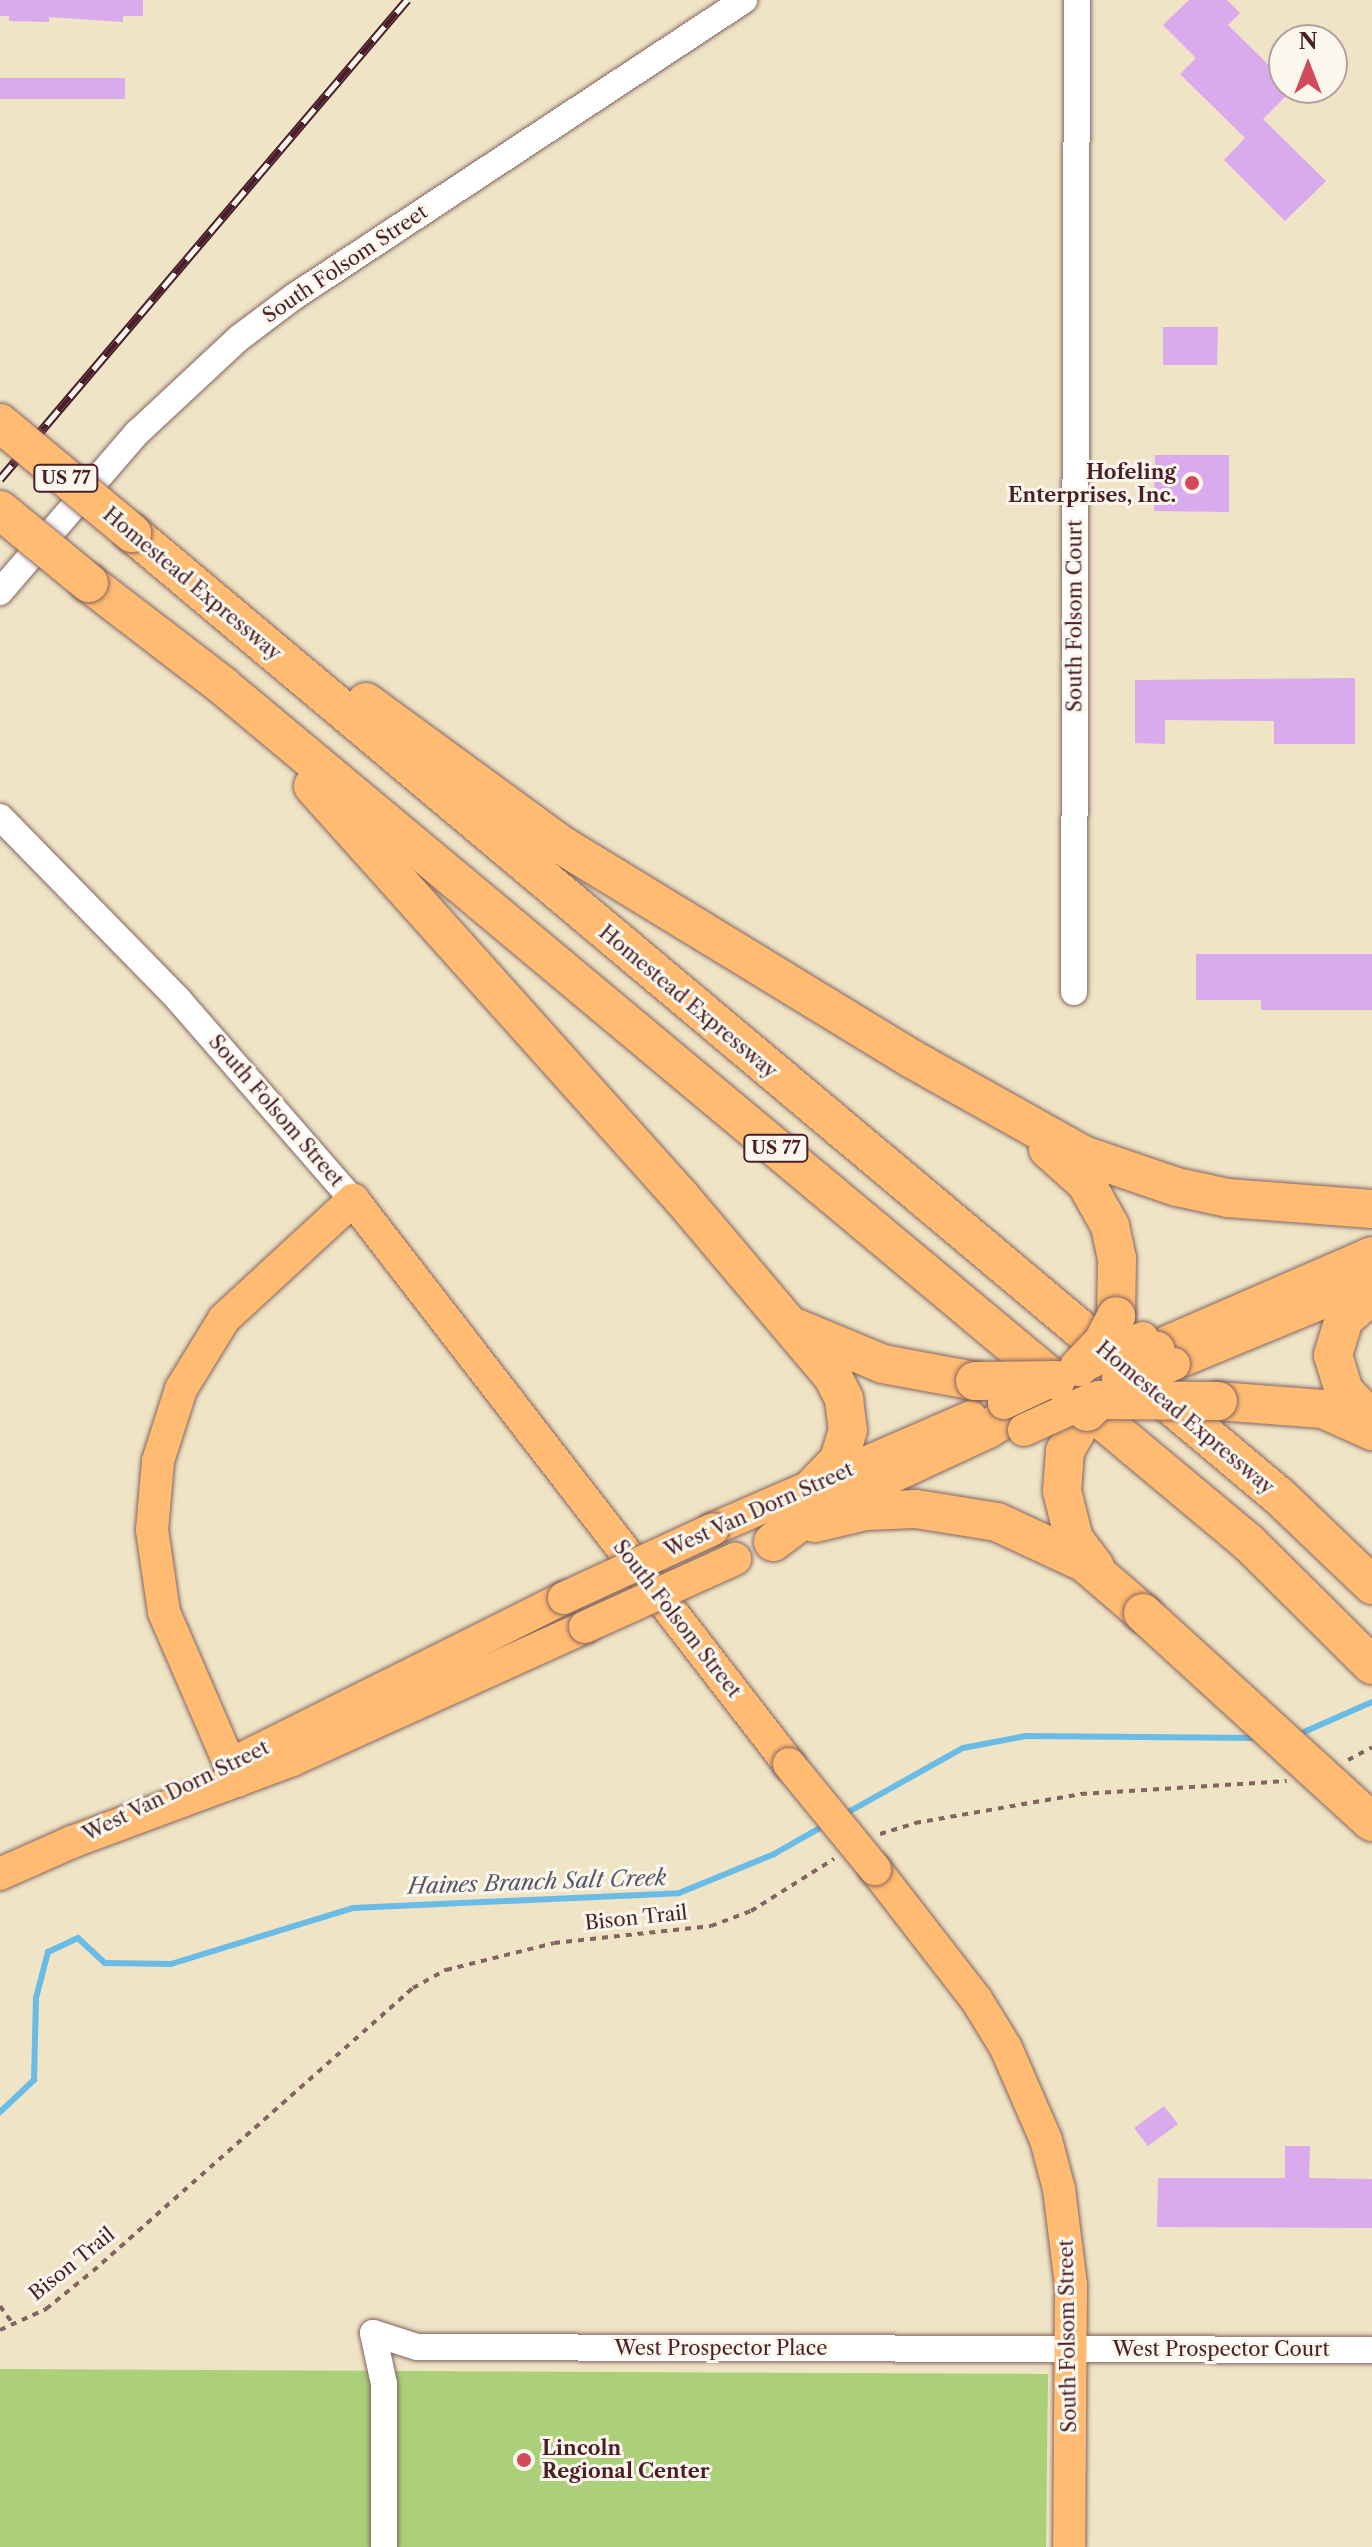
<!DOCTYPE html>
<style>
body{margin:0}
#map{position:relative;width:1372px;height:2547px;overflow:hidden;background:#efe4c6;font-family:"Libre Caslon Text",serif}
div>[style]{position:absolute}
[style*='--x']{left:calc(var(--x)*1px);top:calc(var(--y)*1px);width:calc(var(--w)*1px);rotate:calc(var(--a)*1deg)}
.green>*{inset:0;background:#abd079}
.stream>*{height:6px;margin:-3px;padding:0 3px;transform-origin:3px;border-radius:3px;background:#6abce6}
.building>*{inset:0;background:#d9aaec}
.path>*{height:4px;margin-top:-2px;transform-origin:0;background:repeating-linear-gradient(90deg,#846461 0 6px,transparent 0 12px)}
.roads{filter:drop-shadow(0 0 2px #846461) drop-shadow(0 0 2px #846461)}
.minor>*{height:26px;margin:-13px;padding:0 13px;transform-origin:13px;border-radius:13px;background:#fff}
.major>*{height:32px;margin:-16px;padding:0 16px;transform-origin:16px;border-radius:16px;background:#ffbb71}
.highway>*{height:38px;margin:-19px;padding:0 19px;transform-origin:19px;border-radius:19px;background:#ffbb71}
.rail>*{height:9px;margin-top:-4.5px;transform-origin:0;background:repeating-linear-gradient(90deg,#fbf7ec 0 18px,#4a1f2b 0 36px);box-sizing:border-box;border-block:2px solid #4a1f2b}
.bridges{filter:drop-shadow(0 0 2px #846461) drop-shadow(0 0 2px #846461)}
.major-bridge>*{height:32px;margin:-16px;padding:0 16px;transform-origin:16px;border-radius:16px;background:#ffbb71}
.highway-bridge>*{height:38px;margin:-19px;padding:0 19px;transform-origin:19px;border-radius:19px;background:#ffbb71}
.dots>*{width:22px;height:22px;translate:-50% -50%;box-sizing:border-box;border:4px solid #fbf7ec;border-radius:50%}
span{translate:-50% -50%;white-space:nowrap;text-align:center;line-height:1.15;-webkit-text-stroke:6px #fbf7ec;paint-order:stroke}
.shield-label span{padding:2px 6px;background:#fbf7ec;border:2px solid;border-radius:6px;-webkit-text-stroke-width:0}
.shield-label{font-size:18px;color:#4a1f2b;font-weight:700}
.street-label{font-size:20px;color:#4a1f2b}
.poi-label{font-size:20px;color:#4a1f2b;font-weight:700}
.right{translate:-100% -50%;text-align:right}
.left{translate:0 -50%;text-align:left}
.water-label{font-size:22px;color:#55566c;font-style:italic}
.north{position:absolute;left:1268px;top:24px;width:80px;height:80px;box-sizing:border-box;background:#fbf7ec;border:2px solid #b4a19f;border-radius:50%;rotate:0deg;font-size:22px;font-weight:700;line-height:32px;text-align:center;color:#4a1f2b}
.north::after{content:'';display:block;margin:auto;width:28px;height:36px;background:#d1495b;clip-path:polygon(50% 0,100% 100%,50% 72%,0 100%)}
</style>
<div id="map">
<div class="green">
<div style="clip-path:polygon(0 2369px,1048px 2374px,1046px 2547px,0 2547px)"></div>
</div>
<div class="stream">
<div style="--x:1297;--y:1735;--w:82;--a:-23.7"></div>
<div style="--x:843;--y:1815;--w:137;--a:-29.2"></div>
<div style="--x:963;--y:1748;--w:64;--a:-10.8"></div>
<div style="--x:1026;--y:1736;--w:232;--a:0.5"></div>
<div style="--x:0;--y:2112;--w:47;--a:-43.3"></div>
<div style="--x:34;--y:2080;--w:82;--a:-88.6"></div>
<div style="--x:36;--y:1998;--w:48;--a:-75.4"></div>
<div style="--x:48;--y:1952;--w:33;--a:-25"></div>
<div style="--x:78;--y:1938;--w:37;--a:43"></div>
<div style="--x:105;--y:1963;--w:66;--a:0.9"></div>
<div style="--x:171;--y:1964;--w:190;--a:-17.1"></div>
<div style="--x:353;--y:1908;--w:326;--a:-2.6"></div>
<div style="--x:679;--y:1893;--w:103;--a:-22.3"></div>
<div style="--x:774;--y:1854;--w:61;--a:-29.5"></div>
</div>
<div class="building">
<div style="clip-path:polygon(0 0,143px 0,143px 16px,123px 16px,123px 22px,49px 17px,49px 22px,9px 21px,9px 16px,0 16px)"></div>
<div style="clip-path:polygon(1189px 0,1227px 0,1240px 13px,1228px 25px,1284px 80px,1284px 88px,1293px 89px,1263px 119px,1326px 181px,1285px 221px,1224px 160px,1245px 138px,1180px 74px,1196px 58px,1163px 25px)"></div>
<div style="clip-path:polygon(0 78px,125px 78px,125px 99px,0 99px)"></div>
<div style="clip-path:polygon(1163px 327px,1218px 327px,1217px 365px,1163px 365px)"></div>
<div style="clip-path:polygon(1155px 455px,1229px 455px,1229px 512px,1154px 511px)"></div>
<div style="clip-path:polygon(1355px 678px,1355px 744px,1274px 744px,1274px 721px,1165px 720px,1165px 744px,1135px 743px,1135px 680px)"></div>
<div style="clip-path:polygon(1196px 954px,1372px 954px,1372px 1010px,1261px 1010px,1261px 1000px,1196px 1000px)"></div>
<div style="clip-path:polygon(1164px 2106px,1178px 2124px,1148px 2146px,1134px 2128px)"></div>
<div style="clip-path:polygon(1285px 2146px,1310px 2146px,1309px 2178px,1372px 2179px,1372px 2228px,1157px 2227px,1158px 2178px,1285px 2178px)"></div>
</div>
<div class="path">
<div style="--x:1348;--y:1760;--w:27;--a:-28"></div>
<div style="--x:880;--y:1834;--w:37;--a:-17"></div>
<div style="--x:915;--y:1823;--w:169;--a:-9.9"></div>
<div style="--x:1081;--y:1794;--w:206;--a:-3.6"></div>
<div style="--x:0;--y:2306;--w:22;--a:54"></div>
<div style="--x:0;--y:2330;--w:51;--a:-24.5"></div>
<div style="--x:46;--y:2309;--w:60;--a:-39"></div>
<div style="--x:93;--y:2271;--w:427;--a:-41.5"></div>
<div style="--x:413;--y:1988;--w:38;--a:-29"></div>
<div style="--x:446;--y:1970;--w:111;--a:-14"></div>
<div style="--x:554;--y:1943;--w:158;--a:-6.2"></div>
<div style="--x:711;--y:1926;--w:43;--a:-20.6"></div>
<div style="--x:751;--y:1911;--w:98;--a:-32.1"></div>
</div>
<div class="roads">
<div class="minor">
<div style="--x:0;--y:592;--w:210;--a:-49.3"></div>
<div style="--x:137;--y:433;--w:139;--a:-43"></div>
<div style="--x:239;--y:338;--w:70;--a:-36.9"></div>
<div style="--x:295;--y:296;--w:538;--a:-33.39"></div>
<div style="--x:0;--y:817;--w:255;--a:45.6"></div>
<div style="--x:178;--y:999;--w:267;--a:49"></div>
<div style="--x:1074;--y:992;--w:992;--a:-89.83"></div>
<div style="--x:373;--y:2333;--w:46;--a:17.7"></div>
<div style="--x:417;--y:2347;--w:955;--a:0.18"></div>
<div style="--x:373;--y:2333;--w:52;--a:77.8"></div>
<div style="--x:384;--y:2384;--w:163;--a:90"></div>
</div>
<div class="major">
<div style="--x:1174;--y:1364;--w:214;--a:-22.5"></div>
<div style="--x:713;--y:1529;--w:281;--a:-23.5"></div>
<div style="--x:233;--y:1763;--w:370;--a:-26.5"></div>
<div style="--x:237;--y:1781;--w:184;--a:-113.4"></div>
<div style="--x:164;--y:1612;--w:83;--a:-98.3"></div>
<div style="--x:152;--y:1530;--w:69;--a:-85"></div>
<div style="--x:158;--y:1461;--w:76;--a:-72.3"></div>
<div style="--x:181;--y:1389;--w:82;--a:-58.4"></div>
<div style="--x:224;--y:1319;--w:176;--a:-42.7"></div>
<div style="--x:353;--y:1200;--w:713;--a:52.29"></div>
<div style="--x:875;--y:1869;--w:165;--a:52.2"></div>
<div style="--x:976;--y:1999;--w:57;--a:58.5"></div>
<div style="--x:1006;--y:2048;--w:100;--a:66.5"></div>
<div style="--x:1046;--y:2140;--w:51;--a:75.1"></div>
<div style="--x:1059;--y:2189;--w:97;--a:82.9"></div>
<div style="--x:1071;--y:2285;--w:262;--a:90.4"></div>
<div style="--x:0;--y:1874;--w:79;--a:-24"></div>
<div style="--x:72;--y:1842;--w:235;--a:-20.4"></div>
<div style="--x:292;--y:1760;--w:322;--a:-24.4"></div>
</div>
<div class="highway">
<div style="--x:132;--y:533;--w:1498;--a:40.02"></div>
<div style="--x:1279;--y:1496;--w:129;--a:43.7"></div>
<div style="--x:89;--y:583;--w:169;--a:37.5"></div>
<div style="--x:223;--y:686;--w:1337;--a:39.87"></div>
<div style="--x:1249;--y:1543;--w:173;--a:44.8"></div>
<div style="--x:366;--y:702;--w:244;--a:36.2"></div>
<div style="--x:563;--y:846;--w:409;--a:31.4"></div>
<div style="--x:912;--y:1059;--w:196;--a:29.3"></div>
<div style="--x:1083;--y:1155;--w:99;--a:18.8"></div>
<div style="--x:1177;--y:1187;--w:52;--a:12.2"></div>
<div style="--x:1228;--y:1198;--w:144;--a:4.4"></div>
<div style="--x:313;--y:786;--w:552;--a:48.16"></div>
<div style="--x:681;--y:1197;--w:236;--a:49.8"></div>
<div style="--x:833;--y:1377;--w:25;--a:63"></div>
<div style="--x:844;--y:1399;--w:31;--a:83"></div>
<div style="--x:848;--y:1430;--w:31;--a:107"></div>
<div style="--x:839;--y:1460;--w:37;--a:134"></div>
<div style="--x:1048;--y:1149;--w:51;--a:41.8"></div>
<div style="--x:1086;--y:1183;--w:49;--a:60.8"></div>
<div style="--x:1110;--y:1226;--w:33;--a:78"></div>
<div style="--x:1117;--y:1258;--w:58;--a:91"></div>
<div style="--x:1372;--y:1295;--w:37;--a:139"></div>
<div style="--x:1344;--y:1319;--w:38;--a:107"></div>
<div style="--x:1333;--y:1355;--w:38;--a:73"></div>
<div style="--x:1344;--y:1391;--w:40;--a:46"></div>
<div style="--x:799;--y:1329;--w:91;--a:22.6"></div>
<div style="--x:883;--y:1364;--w:94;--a:10.5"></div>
<div style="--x:1156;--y:1350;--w:236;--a:-23.5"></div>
<div style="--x:1218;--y:1401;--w:105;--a:4.4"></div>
<div style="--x:1323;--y:1409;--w:54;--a:24.2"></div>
<div style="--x:1087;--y:1412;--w:45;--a:119.4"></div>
<div style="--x:1065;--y:1451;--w:40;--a:94.3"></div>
<div style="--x:1062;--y:1491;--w:49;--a:76"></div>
<div style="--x:1074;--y:1539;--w:35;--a:53"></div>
<div style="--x:815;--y:1523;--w:52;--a:-13.2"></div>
<div style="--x:866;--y:1511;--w:50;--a:-2.3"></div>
<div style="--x:916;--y:1509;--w:82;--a:9.1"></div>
<div style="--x:997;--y:1522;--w:97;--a:25"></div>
<div style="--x:1085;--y:1563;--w:77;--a:40.8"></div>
<div style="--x:773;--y:1542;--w:59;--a:-36.7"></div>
<div style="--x:820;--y:1507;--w:185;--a:-24.9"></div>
<div style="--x:988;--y:1429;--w:52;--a:-32.5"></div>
</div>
</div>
<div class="rail">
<div style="--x:0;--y:479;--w:629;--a:-49.65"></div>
</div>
<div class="bridges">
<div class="major-bridge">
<div style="--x:1081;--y:1367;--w:68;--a:-25.1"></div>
<div style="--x:1123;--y:1385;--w:55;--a:-22.4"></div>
<div style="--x:1004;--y:1403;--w:50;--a:-25"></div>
<div style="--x:1024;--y:1430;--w:75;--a:-24.5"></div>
<div style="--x:564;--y:1598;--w:164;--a:-24.8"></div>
<div style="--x:585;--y:1627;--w:165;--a:-24.4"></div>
<div style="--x:789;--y:1764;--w:136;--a:50.7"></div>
</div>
<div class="highway-bridge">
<div style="--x:0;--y:423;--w:172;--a:39.8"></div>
<div style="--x:0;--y:510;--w:115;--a:39.4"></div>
<div style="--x:1079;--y:1367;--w:35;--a:-46"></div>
<div style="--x:1103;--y:1342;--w:29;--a:-63"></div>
<div style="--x:1121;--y:1379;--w:45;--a:-39.6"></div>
<div style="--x:975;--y:1381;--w:81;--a:-0.7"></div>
<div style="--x:1087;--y:1412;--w:17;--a:-45"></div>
<div style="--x:1099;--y:1400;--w:119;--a:0.5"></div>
<div style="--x:1143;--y:1613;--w:310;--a:42.4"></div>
</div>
</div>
<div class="dots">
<div style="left:1192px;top:483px;background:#d1495b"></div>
<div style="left:524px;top:2460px;background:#d1495b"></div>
</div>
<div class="shield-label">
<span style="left:66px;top:478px">US 77</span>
<span style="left:776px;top:1148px">US 77</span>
</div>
<div class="street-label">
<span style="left:345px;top:264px;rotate:-34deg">South Folsom Street</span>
<span style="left:192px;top:584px;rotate:40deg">Homestead Expressway</span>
<span style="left:1075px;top:616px;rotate:-90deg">South Folsom Court</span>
<span style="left:688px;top:1002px;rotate:40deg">Homestead Expressway</span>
<span style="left:276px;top:1111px;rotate:49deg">South Folsom Street</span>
<span style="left:1185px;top:1418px;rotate:40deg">Homestead Expressway</span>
<span style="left:759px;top:1510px;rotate:-24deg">West Van Dorn Street</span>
<span style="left:677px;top:1619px;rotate:52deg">South Folsom Street</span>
<span style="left:176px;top:1791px;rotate:-26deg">West Van Dorn Street</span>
<span style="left:636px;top:1918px;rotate:-6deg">Bison Trail</span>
<span style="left:72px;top:2264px;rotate:-39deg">Bison Trail</span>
<span style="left:1068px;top:2336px;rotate:-91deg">South Folsom Street</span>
<span style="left:721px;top:2348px">West Prospector Place</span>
<span style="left:1221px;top:2349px">West Prospector Court</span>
</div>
<div class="poi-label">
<span class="right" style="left:1176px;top:484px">Hofeling<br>Enterprises, Inc.</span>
<span class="left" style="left:542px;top:2460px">Lincoln<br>Regional Center</span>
</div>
<div class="water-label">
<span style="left:537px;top:1882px;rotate:-2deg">Haines Branch Salt Creek</span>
</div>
<div class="north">N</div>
</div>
